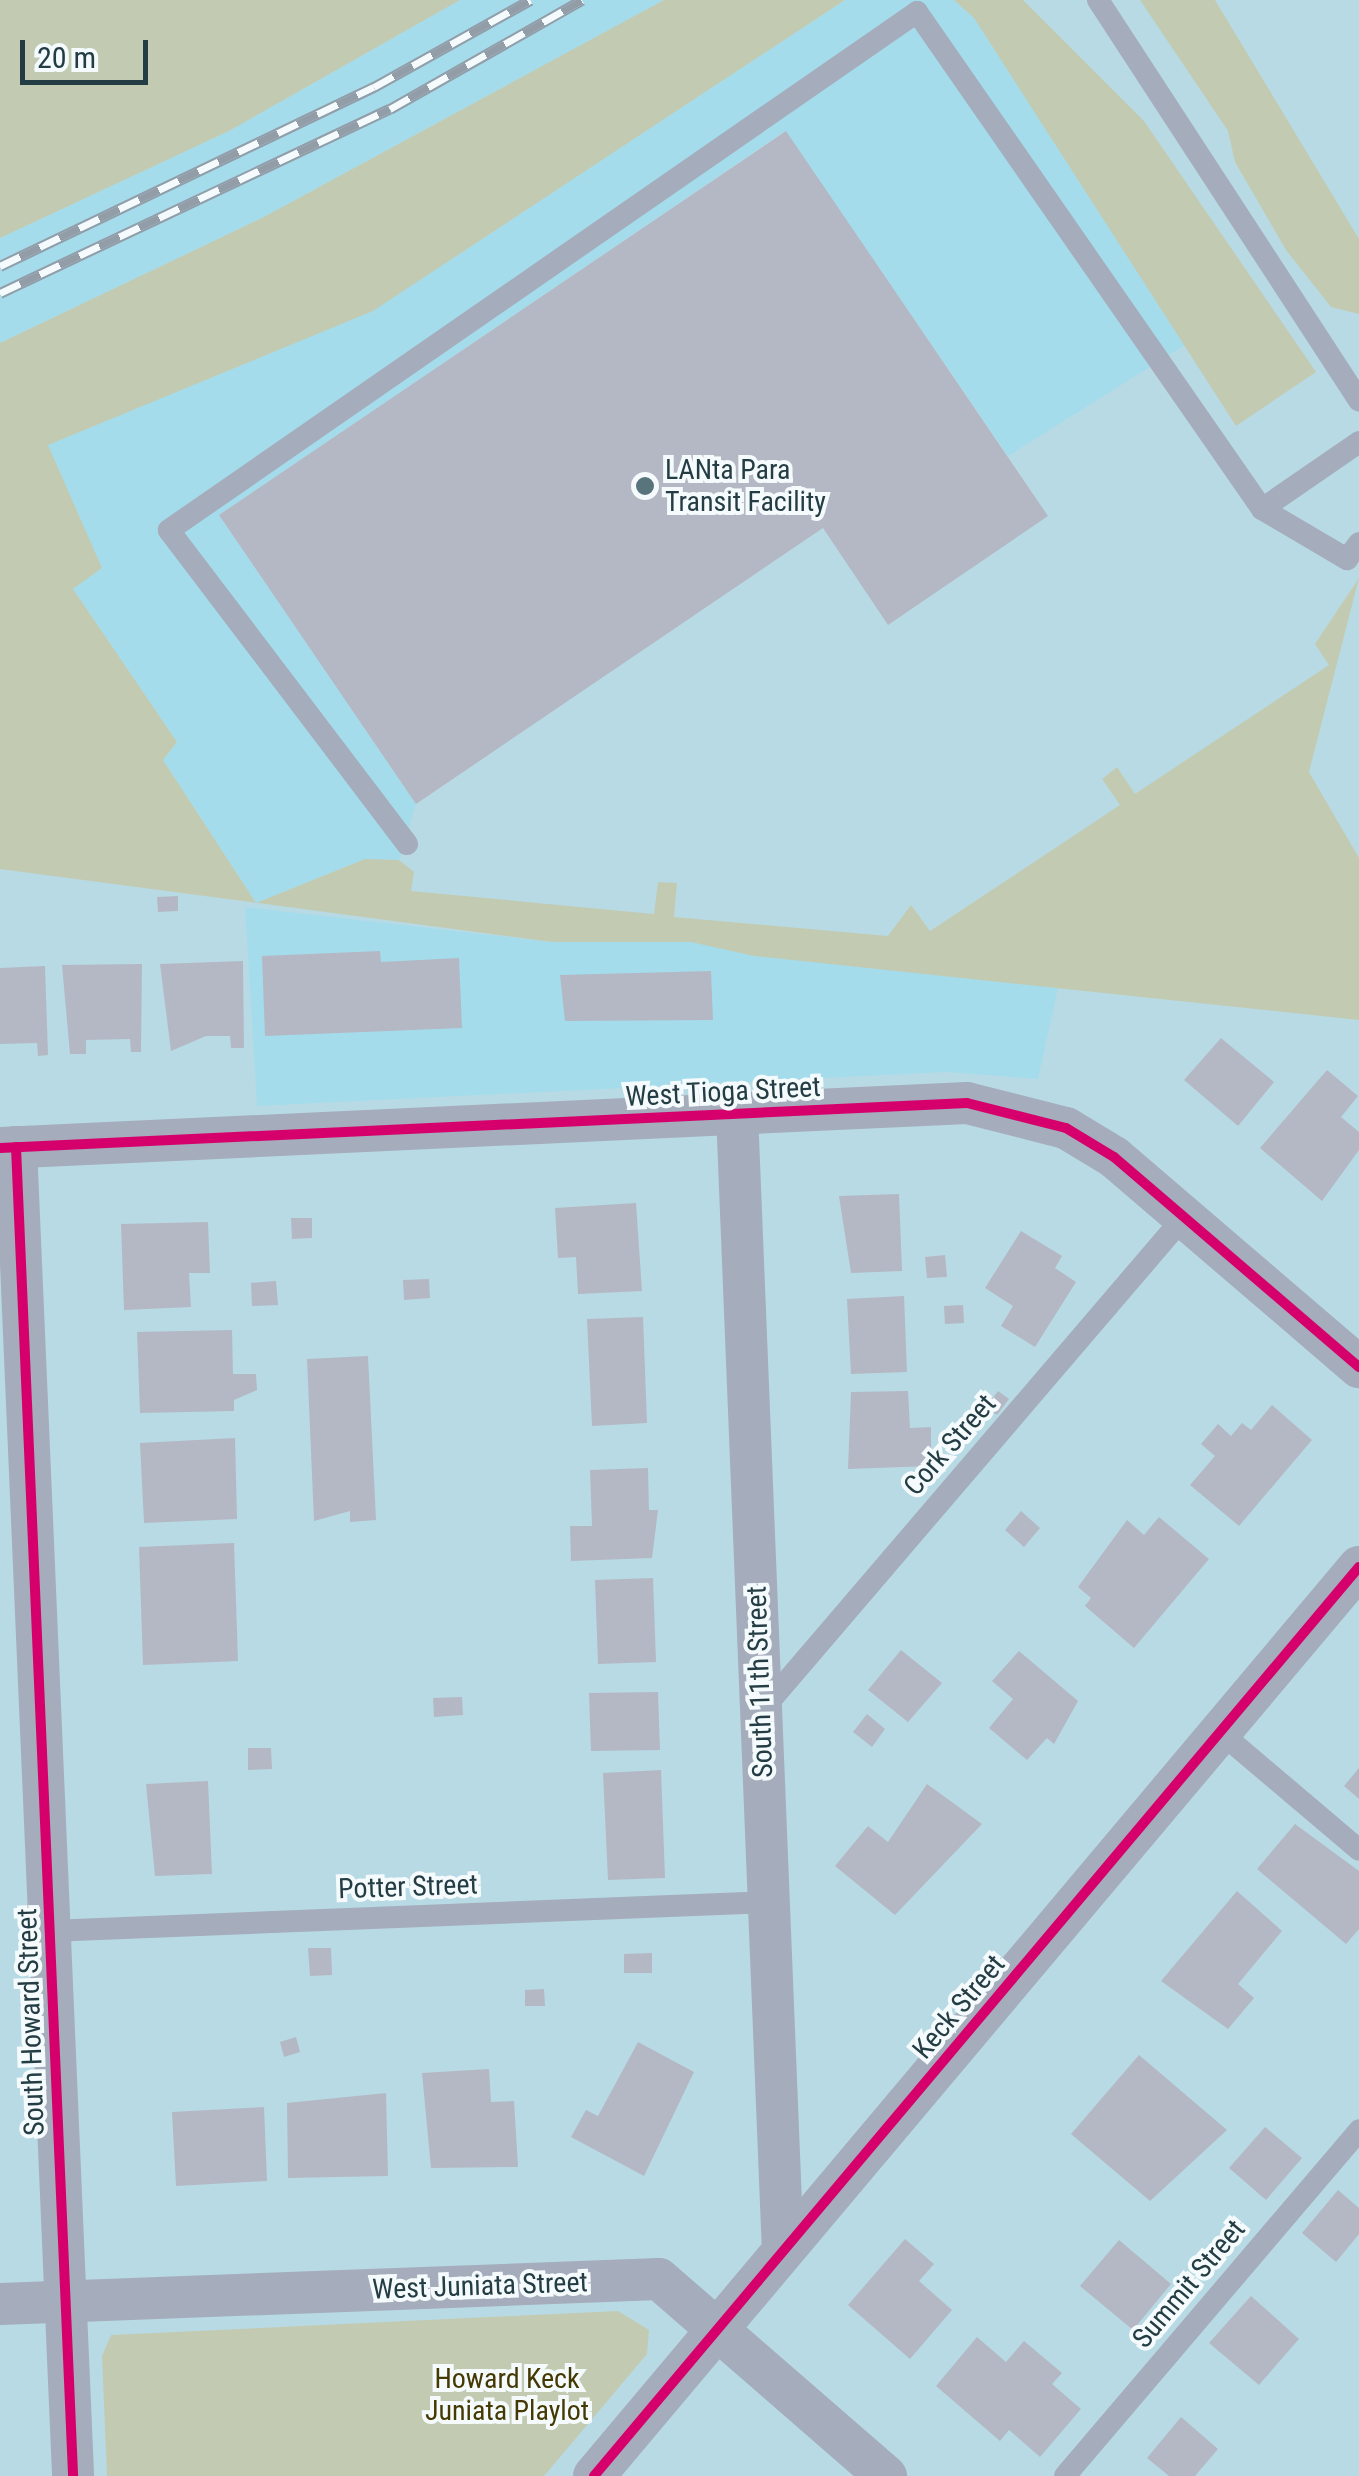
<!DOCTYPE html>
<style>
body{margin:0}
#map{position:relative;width:1359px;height:2476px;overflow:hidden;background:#b8dae4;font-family:"Roboto Condensed",sans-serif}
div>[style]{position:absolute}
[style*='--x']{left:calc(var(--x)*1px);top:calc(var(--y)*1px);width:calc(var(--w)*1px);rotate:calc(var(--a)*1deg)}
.built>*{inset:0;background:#a5dceb}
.green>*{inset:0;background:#c2cbb2}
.building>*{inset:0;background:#b4b8c4}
.lane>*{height:22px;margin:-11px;padding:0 11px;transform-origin:11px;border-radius:11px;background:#a5acbb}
.street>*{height:42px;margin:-21px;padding:0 21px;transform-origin:21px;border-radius:21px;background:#a5acbb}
.rail>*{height:11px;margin-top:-5.5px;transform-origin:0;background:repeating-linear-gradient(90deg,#f5fbfc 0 22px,#929da8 0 44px);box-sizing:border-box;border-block:2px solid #929da8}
.cycleway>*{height:10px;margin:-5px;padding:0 5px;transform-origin:5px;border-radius:5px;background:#d6006c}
.dots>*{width:28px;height:28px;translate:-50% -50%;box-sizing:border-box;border:5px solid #f5fbfc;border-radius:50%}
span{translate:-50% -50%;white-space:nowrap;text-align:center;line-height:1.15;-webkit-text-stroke:8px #f5fbfc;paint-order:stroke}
.poi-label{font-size:28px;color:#243d44}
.left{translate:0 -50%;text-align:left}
.street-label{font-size:28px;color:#243d44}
.park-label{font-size:28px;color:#443903}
.scale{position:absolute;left:20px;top:40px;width:128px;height:45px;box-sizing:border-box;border:5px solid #243d44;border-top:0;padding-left:12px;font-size:30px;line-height:35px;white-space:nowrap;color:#243d44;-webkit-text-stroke:8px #f5fbfc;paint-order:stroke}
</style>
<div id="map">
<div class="built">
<div style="clip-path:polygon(460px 0,664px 0,262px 218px,0 343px,0 238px,229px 131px)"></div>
<div style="clip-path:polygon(845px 0,954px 0,974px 17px,1188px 343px,1008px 456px,785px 131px,219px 515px,416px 804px,399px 860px,365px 859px,256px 903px,163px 760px,177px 742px,73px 589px,47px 445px,373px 310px)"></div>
<div style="clip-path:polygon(245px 907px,552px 942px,691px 942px,1058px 988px,1038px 1079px,947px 1072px,257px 1106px)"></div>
</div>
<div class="green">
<div style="clip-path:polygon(0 0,460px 0,229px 131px,0 238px)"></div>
<div style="clip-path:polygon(664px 0,845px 0,373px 311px,48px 445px,102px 568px,73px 589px,177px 742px,163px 760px,256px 903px,365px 859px,399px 860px,414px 872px,411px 891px,654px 914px,658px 882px,677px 883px,674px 917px,888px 936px,911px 905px,930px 931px,1120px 805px,1102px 779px,1117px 767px,1135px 794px,1329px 665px,1315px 644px,1359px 578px,1309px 772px,1359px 858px,1359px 1020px,754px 956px,691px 942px,552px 942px,0 869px,0 343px,262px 218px)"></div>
<div style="clip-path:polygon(954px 0,1023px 0,1144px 121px,1316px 372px,1236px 426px,974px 18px)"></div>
<div style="clip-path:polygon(1140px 0,1215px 0,1359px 239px,1359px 314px,1331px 307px,1286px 250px,1235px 162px,1228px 131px)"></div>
<div style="clip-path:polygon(618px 2311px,649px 2330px,647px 2354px,544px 2476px,107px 2476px,102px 2356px,111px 2335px)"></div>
</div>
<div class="building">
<div style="clip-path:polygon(786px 131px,1048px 516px,888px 625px,823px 528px,416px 804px,219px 515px)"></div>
<div style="clip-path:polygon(178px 896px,178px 911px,158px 912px,157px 897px)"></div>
<div style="clip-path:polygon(380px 951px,381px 962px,459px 958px,462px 1028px,265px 1036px,262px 956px)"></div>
<div style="clip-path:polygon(243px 961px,244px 1048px,231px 1048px,230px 1036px,206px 1036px,171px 1051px,160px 964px)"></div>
<div style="clip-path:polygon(142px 964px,141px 1052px,131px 1052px,130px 1039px,86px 1040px,86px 1054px,70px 1054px,62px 965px)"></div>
<div style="clip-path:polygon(45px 966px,48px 1055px,38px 1056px,37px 1043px,0 1044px,0 968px)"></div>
<div style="clip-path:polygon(711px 971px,713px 1020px,565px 1021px,560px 975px)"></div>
<div style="clip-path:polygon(1221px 1038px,1274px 1082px,1238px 1126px,1184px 1080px)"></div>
<div style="clip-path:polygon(1327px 1070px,1358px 1096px,1341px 1117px,1359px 1132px,1359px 1150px,1322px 1201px,1260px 1148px)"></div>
<div style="clip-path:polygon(899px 1194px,902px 1271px,851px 1273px,839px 1196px)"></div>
<div style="clip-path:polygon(636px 1203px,642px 1291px,578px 1294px,576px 1257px,558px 1258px,555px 1208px)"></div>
<div style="clip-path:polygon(291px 1218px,312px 1218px,312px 1238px,292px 1239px)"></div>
<div style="clip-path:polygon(208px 1222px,210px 1273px,189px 1273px,191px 1307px,124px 1310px,121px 1224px)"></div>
<div style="clip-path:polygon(1021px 1231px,1062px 1256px,1055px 1268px,1076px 1282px,1035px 1347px,1001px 1326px,1013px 1306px,985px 1288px)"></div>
<div style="clip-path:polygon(945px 1255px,947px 1277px,927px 1278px,925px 1257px)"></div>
<div style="clip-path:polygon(429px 1279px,430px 1298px,404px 1300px,403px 1280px)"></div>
<div style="clip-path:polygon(276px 1281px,278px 1305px,252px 1306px,251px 1283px)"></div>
<div style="clip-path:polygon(904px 1296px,907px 1372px,851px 1374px,847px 1299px)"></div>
<div style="clip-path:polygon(963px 1305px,964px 1323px,945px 1324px,944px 1306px)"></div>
<div style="clip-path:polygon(643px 1317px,647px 1423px,592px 1426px,587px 1319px)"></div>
<div style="clip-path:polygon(232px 1330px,233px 1374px,256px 1374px,257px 1390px,234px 1400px,234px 1411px,140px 1413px,137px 1332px)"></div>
<div style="clip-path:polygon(368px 1356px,376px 1520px,350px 1522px,350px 1511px,314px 1521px,307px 1359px)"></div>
<div style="clip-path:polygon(908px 1391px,910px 1428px,931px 1427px,931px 1466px,848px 1469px,851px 1392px)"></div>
<div style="clip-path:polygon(998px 1391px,1009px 1399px,997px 1415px,986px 1407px)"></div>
<div style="clip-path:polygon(1272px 1405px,1312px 1440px,1239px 1526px,1190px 1485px,1215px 1456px,1201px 1444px,1218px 1424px,1231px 1436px,1242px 1423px,1251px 1430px)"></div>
<div style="clip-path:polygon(235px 1438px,237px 1519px,144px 1523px,140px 1443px)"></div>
<div style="clip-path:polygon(648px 1468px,649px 1510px,658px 1510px,652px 1558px,571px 1561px,570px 1526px,592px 1526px,590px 1470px)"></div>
<div style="clip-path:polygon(1021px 1511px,1040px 1528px,1024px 1547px,1005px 1530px)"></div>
<div style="clip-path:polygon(1159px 1517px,1209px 1559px,1134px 1648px,1085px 1606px,1091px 1598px,1078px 1587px,1127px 1520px,1144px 1535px)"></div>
<div style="clip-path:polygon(234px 1543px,238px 1661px,143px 1665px,139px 1547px)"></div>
<div style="clip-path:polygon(653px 1578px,656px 1662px,598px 1664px,595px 1580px)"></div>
<div style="clip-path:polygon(901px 1650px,942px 1683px,908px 1722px,868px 1690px)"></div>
<div style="clip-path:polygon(1019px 1651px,1078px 1701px,1054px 1744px,1047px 1738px,1027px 1760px,989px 1728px,1013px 1699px,992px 1681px)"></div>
<div style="clip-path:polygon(658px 1692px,660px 1750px,591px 1751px,589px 1693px)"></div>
<div style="clip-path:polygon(462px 1697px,463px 1715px,434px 1717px,433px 1698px)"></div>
<div style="clip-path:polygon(867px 1714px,885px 1729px,872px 1747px,853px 1732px)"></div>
<div style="clip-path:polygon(248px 1748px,271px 1748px,272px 1769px,248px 1770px)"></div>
<div style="clip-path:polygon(1359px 1768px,1359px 1799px,1344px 1786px)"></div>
<div style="clip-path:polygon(661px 1770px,665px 1878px,608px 1880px,603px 1773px)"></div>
<div style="clip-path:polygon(208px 1781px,212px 1874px,155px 1876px,146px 1784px)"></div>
<div style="clip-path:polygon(927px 1784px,982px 1824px,895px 1915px,835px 1866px,868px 1826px,888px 1842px)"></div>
<div style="clip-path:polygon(1295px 1824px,1359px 1871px,1359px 1929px,1346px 1944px,1257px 1869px)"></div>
<div style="clip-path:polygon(1237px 1891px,1282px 1931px,1238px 1984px,1254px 1998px,1228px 2029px,1161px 1981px)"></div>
<div style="clip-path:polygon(308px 1948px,331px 1948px,332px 1975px,310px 1976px)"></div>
<div style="clip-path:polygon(652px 1953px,652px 1973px,624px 1973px,624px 1954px)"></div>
<div style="clip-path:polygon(544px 1989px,545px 2006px,525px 2006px,525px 1990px)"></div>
<div style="clip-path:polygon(296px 2037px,300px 2052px,284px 2057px,280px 2042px)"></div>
<div style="clip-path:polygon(638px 2042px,694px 2072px,644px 2176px,571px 2137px,586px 2110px,598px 2116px)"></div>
<div style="clip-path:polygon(1139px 2055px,1227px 2130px,1150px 2201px,1071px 2134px)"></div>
<div style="clip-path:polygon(489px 2069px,491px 2102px,514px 2101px,518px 2167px,431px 2168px,422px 2073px)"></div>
<div style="clip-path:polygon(386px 2093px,388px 2176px,288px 2178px,287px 2103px)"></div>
<div style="clip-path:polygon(264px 2107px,267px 2181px,176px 2186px,172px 2112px)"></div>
<div style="clip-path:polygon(1265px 2127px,1302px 2158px,1266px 2200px,1229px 2168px)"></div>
<div style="clip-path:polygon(1338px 2190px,1359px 2208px,1359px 2234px,1336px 2262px,1302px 2233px)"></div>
<div style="clip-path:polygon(905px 2239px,934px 2264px,919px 2281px,952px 2310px,910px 2359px,848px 2305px)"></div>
<div style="clip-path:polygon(1119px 2240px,1171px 2284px,1133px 2330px,1080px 2286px)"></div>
<div style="clip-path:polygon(1251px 2296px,1299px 2339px,1259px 2385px,1209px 2343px)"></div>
<div style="clip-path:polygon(977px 2337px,1006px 2362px,1024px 2341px,1062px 2373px,1052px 2384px,1081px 2409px,1040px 2457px,1009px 2430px,1000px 2441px,936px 2386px)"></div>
<div style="clip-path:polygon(1181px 2417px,1218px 2449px,1195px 2476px,1169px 2476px,1147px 2458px)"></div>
</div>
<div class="lane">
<div style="--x:1098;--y:0;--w:478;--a:56.9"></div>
<div style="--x:1262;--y:509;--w:118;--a:-34.6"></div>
<div style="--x:407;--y:844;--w:394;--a:-127.2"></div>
<div style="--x:169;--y:530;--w:910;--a:-34.7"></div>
<div style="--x:917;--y:12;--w:605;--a:55.23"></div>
<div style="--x:1262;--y:509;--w:99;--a:30.5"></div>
<div style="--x:1347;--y:559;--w:20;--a:-53"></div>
<div style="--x:763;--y:1709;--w:648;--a:-49.45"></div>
<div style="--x:1220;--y:1732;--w:182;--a:40.3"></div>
<div style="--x:49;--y:1931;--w:721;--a:-2.31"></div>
<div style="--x:1065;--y:2476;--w:454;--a:-49.6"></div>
</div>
<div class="street">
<div style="--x:737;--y:1113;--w:1139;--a:87.69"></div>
<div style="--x:16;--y:1147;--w:1330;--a:87.54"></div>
<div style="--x:0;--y:1148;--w:968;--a:-2.66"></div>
<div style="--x:967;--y:1103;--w:102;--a:14.2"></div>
<div style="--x:1066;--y:1128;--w:56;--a:31.1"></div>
<div style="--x:1114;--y:1157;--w:323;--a:40.6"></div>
<div style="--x:0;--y:2304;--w:659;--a:-2.17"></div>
<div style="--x:659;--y:2279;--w:301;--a:41"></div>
<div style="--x:594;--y:2476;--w:1188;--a:-49.92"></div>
</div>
<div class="rail">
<div style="--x:0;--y:266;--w:415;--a:-25.6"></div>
<div style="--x:374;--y:87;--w:179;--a:-29.1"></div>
<div style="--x:0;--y:293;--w:431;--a:-25.3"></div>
<div style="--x:390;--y:109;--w:221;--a:-29.6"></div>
</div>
<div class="cycleway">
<div style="--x:16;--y:1147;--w:1330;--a:87.54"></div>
<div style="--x:0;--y:1148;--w:968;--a:-2.66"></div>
<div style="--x:967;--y:1103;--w:102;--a:14.2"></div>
<div style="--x:1066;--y:1128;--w:56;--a:31.1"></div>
<div style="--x:1114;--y:1157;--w:323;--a:40.6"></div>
<div style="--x:594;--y:2476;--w:1188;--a:-49.92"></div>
</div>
<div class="dots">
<div style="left:645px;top:486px;background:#58747c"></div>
</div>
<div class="poi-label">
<span class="left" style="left:665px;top:486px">LANta Para<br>Transit Facility</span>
</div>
<div class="street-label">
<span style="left:723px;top:1092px;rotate:-3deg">West Tioga Street</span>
<span style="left:950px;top:1445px;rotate:-49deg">Cork Street</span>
<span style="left:760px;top:1682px;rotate:-92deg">South 11th Street</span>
<span style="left:408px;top:1887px;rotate:-2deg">Potter Street</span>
<span style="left:959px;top:2007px;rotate:-50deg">Keck Street</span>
<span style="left:31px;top:2022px;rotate:-92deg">South Howard Street</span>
<span style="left:1189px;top:2284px;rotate:-50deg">Summit Street</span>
<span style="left:480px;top:2286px;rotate:-2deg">West Juniata Street</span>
</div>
<div class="park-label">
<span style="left:507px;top:2395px">Howard Keck<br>Juniata Playlot</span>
</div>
<div class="scale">20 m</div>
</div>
